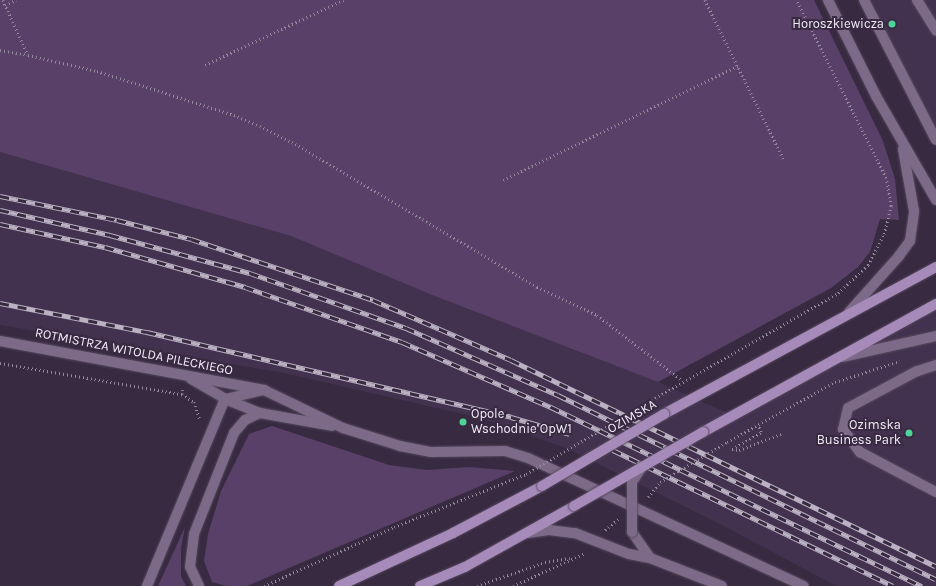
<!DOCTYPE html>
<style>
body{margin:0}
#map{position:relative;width:936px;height:586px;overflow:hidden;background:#382a41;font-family:Karla,sans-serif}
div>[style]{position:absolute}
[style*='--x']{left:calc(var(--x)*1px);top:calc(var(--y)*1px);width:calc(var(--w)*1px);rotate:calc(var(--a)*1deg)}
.built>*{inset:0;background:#43324f}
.green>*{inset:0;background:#584068}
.path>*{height:2.5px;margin-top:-1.25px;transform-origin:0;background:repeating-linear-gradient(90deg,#94899c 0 1px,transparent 0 4px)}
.roads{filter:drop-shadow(0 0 1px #56495e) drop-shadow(0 0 1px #56495e)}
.service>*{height:10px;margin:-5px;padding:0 5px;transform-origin:5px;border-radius:5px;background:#7c6a88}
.minor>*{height:10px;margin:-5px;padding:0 5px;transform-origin:5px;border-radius:5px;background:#7c6a88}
.tertiary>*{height:10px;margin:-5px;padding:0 5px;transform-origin:5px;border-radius:5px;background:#7c6a88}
.secondary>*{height:10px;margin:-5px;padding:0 5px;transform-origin:5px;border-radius:5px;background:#a68aba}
.rail>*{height:4.5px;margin-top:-2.25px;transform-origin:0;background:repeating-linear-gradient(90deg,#382a41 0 9px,#bab1c2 0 18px);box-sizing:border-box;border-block:1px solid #bab1c2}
.path-bridge>*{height:2.5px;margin-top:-1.25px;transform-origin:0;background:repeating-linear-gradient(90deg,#94899c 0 1px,transparent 0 4px)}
.bridges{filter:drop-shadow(0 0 1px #56495e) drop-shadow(0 0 1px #56495e)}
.tertiary-bridge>*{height:10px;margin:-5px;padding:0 5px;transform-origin:5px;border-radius:5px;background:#7c6a88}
.secondary-bridge>*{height:10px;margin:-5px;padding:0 5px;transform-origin:5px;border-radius:5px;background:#a68aba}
.dots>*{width:11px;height:11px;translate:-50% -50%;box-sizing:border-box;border:2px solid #382a41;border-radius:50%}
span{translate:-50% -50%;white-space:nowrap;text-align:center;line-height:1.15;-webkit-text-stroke:4px #382a41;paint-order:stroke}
.poi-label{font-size:13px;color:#f2eaf9}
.right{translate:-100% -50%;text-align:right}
.left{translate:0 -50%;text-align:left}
.street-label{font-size:13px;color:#f2eaf9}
</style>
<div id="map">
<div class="built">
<div style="clip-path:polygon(864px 0,936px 0,936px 136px)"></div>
<div style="clip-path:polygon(0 152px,291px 236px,432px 295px,658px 382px,732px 415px,936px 304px,936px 586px,836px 586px,726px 527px,566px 448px,480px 418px,284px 373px,0 325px)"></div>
</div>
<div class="green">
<div style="clip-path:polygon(0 0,814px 0,883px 141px,895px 179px,899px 220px,880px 219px,870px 252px,858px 267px,831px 288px,658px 382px,432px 295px,291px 236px,0 152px)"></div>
<div style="clip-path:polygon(272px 426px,389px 465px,427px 470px,469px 467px,515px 471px,247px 586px,226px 586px,212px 582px,204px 561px,208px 534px,221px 491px,249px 434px)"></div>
<div style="clip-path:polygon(185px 527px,181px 549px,181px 576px,186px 586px,158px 586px)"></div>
</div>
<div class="path">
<div style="--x:3;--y:0;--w:60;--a:65.6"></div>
<div style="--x:28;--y:55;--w:71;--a:13.1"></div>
<div style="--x:97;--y:71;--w:144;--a:17.8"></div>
<div style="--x:234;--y:115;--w:28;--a:23"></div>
<div style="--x:260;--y:126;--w:36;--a:27"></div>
<div style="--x:292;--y:142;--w:285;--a:30.6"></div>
<div style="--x:537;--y:287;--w:66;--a:25"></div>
<div style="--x:597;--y:315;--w:108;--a:37.5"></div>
<div style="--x:705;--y:0;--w:178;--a:63.7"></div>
<div style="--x:5;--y:5;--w:12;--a:-24"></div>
<div style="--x:0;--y:50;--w:28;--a:10"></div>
<div style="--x:205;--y:65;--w:153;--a:-25.2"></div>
<div style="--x:503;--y:180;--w:261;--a:-25.9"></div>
<div style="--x:0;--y:363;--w:185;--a:9.7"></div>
<div style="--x:183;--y:390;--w:4;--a:104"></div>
<div style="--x:182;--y:394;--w:14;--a:34"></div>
<div style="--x:194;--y:402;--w:18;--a:71"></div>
<div style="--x:648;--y:402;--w:219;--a:-29.8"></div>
<div style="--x:838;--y:293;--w:41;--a:-43"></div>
<div style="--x:868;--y:265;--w:35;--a:-63"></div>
<div style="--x:884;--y:234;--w:29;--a:-76"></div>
<div style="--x:891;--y:206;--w:28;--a:-100"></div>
<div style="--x:886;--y:178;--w:199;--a:-116.8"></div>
<div style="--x:727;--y:442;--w:124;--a:-29.1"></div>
<div style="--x:835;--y:382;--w:68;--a:-17.9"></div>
<div style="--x:732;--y:449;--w:7;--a:8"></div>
<div style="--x:739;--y:450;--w:45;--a:-20.9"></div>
<div style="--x:732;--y:449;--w:34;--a:-30"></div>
<div style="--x:761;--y:432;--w:8;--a:-113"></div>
<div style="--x:605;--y:530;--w:17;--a:-40"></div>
<div style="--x:264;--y:586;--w:143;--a:-24.4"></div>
<div style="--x:394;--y:527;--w:142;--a:-21.9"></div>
<div style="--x:477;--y:586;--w:72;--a:-19.4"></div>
<div style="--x:545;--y:562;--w:25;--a:-9"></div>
<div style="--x:513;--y:586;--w:79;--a:-24.6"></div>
</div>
<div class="roads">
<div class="service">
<div style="--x:917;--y:0;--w:36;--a:58"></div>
<div style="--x:842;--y:357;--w:96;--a:-12.6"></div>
<div style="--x:936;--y:365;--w:20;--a:162"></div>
<div style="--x:917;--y:371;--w:78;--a:151.8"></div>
<div style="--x:848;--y:408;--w:22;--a:103"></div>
<div style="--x:843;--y:429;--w:29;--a:54"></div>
<div style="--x:860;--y:452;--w:86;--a:27.8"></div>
</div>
<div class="minor">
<div style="--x:0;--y:341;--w:269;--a:10.5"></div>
<div style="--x:191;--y:379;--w:39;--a:30"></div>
<div style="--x:225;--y:399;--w:38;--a:22"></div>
</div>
<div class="tertiary">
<div style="--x:828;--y:0;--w:107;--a:63.4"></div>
<div style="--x:876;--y:96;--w:120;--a:60"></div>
<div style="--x:864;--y:0;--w:157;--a:62.8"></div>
<div style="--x:849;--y:312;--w:75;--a:-48.2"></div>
<div style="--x:899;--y:256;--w:19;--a:-54"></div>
<div style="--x:910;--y:241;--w:30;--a:-82"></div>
<div style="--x:914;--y:211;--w:63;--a:-100.1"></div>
<div style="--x:632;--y:532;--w:32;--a:55"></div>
<div style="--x:528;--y:533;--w:21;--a:-8"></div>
<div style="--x:549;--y:530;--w:26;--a:7"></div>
<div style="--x:575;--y:533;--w:58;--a:21.3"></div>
<div style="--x:629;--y:554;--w:21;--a:11"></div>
<div style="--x:650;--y:558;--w:77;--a:21.3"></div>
<div style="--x:147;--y:586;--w:203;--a:-67.4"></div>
<div style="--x:225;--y:399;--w:40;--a:-13"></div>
<div style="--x:264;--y:390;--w:88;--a:25.7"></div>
<div style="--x:343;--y:428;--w:60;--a:17.5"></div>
<div style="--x:400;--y:446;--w:32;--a:11"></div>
<div style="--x:431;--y:452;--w:74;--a:-0.8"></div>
<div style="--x:505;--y:451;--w:24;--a:17"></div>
<div style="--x:528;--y:458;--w:304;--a:24.9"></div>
<div style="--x:199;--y:586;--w:21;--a:-115"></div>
<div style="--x:190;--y:567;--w:33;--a:-83"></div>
<div style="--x:194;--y:534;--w:109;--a:-68.4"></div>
<div style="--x:234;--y:433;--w:17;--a:-50"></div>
<div style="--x:245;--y:420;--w:17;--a:-25"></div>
<div style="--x:260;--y:413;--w:73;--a:10.2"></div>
</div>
<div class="secondary">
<div style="--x:664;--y:414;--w:309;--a:-28.4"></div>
<div style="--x:703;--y:432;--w:266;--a:-28.8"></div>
<div style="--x:339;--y:586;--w:126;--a:-24.9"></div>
<div style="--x:453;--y:533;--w:101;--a:-27.8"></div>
<div style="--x:420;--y:586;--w:49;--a:-22.9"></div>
<div style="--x:465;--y:567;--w:125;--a:-29.2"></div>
</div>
</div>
<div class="rail">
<div style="--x:0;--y:196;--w:119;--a:11.6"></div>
<div style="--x:117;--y:220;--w:76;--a:14.4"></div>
<div style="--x:191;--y:239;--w:192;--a:18.5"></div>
<div style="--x:373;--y:300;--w:150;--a:23.5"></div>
<div style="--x:511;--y:360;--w:472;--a:25.9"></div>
<div style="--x:0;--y:210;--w:113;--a:12.8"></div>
<div style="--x:110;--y:235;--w:145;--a:15.2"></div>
<div style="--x:250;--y:273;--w:165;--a:19.4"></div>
<div style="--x:406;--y:328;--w:166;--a:23.8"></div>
<div style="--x:558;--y:395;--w:420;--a:26"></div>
<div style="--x:0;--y:224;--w:107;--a:12.4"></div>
<div style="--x:105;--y:247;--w:146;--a:15.9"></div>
<div style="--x:245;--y:287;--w:166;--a:19.3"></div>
<div style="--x:402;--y:342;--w:163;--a:23.6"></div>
<div style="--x:551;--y:407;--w:412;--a:25.8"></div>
<div style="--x:0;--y:303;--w:150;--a:11.2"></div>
<div style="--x:147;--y:332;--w:374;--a:13.1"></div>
<div style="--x:511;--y:417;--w:61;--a:16.1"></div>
<div style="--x:613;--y:450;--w:311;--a:25.9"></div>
</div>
<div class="path-bridge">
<div style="--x:526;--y:474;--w:142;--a:-30.5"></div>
<div style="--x:648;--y:497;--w:19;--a:-51"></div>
<div style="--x:660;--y:482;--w:78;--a:-30.8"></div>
</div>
<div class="bridges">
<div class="tertiary-bridge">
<div style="--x:632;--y:532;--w:50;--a:-90"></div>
<div style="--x:632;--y:482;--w:18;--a:-56"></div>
</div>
<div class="secondary-bridge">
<div style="--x:542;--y:486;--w:142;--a:-30.5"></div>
<div style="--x:574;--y:506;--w:149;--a:-29.8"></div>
</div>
</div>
<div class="dots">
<div style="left:892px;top:24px;background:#4fd399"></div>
<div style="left:463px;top:422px;background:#4fd399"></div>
<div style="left:909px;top:433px;background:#4fd399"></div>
</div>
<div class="poi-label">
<span class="right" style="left:884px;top:24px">Horoszkiewicza</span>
<span class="left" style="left:471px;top:422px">Opole<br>Wschodnie OpW1</span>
<span class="right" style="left:901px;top:433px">Ozimska<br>Business Park</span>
</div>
<div class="street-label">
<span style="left:134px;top:352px;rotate:11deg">ROTMISTRZA WITOLDA PILECKIEGO</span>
<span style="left:632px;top:417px;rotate:-30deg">OZIMSKA</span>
</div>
</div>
